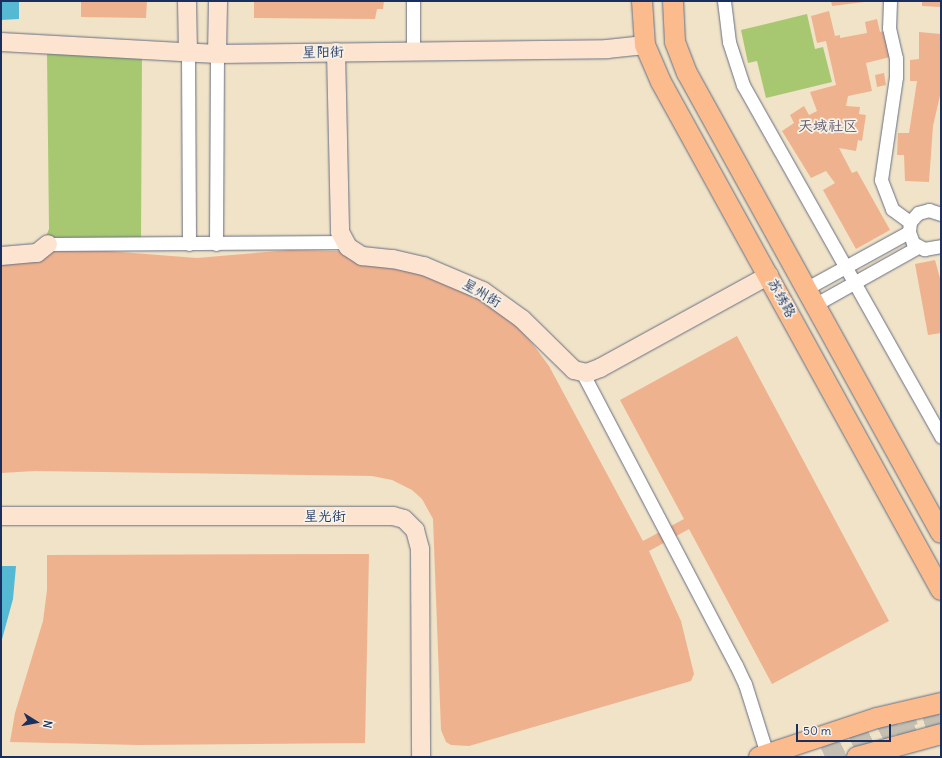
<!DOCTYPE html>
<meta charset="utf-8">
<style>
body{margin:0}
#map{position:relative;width:942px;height:758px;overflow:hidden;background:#f0e3c7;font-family:Delius,"LXGW WenKai TC",sans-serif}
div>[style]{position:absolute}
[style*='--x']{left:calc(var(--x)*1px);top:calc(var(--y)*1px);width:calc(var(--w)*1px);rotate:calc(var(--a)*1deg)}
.green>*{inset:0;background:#a7c871}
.water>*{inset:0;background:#55b9d4}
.building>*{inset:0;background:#efb28e}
.primary-tunnel>*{height:20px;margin-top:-10px;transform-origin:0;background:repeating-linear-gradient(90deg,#c5bfb2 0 20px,transparent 0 30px)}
.roads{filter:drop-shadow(0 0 1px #666e83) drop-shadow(0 0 1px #666e83)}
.street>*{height:13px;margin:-6.5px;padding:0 6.5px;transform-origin:6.5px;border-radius:6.5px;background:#fff}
.secondary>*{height:18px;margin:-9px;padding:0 9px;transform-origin:9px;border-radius:9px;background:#fde4d1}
.primary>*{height:20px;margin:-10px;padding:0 10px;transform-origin:10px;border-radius:10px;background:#fbbb8c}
span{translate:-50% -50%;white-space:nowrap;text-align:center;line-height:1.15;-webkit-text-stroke:3.5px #f7f3e8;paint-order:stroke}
.street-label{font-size:14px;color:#1b2f5e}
.neighbourhood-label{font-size:15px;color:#655d6f}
.frame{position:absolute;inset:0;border:2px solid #1b2f5e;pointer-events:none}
.north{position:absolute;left:16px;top:702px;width:40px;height:40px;-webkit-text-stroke:3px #f7f3e8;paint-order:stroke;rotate:101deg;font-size:11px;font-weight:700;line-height:16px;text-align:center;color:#1b2f5e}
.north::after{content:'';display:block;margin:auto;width:14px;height:18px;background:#1b2f5e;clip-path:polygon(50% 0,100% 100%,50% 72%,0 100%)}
.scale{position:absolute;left:796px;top:724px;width:95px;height:18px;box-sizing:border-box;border:2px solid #1b2f5e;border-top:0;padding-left:5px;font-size:12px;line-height:14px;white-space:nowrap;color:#1b2f5e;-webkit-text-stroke:3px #f7f3e8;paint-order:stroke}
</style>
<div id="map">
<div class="green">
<div style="clip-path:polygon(807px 14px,815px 49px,823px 47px,832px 82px,766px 98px,757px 61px,748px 63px,741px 30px)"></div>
<div style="clip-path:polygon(142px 53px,141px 241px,45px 239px,49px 229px,47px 54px)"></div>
</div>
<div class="water">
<div style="clip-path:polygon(1px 1px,19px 1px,19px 19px,1px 20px)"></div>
<div style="clip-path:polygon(1px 566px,16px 566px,13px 599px,1px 643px)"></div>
</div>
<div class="building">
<div style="clip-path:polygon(81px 1px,147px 1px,146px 18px,81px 17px)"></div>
<div style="clip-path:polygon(254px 1px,384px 1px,383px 9px,377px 9px,375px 19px,254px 18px)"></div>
<div style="clip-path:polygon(831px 1px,864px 1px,864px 2px,832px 6px)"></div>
<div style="clip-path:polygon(922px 1px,941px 1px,941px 7px,922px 6px)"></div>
<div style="clip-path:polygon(829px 11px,835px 36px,840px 35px,840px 38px,867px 33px,865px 22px,877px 19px,880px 32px,885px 31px,890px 57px,866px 63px,872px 91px,848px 96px,846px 106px,860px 107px,859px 114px,866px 115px,862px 141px,858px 140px,856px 151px,839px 148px,852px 173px,857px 171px,890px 230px,856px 249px,823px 190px,835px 183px,826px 171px,811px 178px,782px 131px,794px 123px,790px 115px,804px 106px,809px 115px,817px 111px,810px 92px,836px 85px,826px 41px,817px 43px,811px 16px)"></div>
<div style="clip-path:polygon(919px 32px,941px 34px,941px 91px,933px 126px,929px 182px,905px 181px,904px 155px,897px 155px,898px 133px,909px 133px,917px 81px,910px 81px,910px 60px,919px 59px)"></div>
<div style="clip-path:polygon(884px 73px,886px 85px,877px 87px,875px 75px)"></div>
<div style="clip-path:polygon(30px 245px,197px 258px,290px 250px,338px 251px,371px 254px,431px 268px,510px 319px,532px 343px,549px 366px,643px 541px,684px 519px,620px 400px,737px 336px,889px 621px,772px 684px,689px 529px,649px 551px,681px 621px,694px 674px,691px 681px,469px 746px,451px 745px,446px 742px,441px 730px,433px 519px,422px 499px,412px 490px,392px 480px,372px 476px,35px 471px,1px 473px,1px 247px)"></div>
<div style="clip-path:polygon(935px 260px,941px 282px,941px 333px,928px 335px,915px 264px)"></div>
<div style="clip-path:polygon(369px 554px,365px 743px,139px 745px,10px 742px,15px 713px,43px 621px,47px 590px,47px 555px)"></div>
</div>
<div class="primary-tunnel">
<div style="--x:897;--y:736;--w:47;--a:-20"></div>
<div style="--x:825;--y:757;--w:98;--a:-25.5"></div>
</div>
<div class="roads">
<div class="street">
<div style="--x:413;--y:1;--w:50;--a:90"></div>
<div style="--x:724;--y:1;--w:41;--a:83"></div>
<div style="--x:729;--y:42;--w:45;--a:72"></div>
<div style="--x:743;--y:85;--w:404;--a:60.6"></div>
<div style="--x:890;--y:1;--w:27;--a:92"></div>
<div style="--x:889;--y:28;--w:31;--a:77"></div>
<div style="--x:896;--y:58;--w:19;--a:90"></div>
<div style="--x:896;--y:77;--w:104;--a:98.3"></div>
<div style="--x:881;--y:180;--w:31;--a:69"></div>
<div style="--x:892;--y:209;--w:22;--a:36"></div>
<div style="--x:188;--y:53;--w:191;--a:89.7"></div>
<div style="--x:941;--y:214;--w:13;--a:-162"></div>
<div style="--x:929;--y:210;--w:11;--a:165"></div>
<div style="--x:918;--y:213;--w:12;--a:132"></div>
<div style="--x:910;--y:222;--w:10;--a:96"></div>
<div style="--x:909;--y:232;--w:12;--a:70"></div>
<div style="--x:913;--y:243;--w:13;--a:29"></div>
<div style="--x:924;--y:249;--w:17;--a:-10"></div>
<div style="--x:48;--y:244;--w:297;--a:-0.4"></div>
<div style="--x:216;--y:244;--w:190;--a:-89.7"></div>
<div style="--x:807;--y:288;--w:116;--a:-28.8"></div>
<div style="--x:816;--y:304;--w:117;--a:-29.2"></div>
<div style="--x:582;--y:372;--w:331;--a:62.3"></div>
<div style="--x:736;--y:665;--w:21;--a:65"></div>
<div style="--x:745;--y:684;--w:73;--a:72.6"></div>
</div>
<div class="secondary">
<div style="--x:187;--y:1;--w:52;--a:88.9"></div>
<div style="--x:1;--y:42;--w:216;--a:3.2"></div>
<div style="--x:217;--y:54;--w:390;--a:-0.7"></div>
<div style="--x:607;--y:49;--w:38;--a:-6"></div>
<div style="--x:336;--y:52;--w:180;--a:88.7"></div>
<div style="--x:340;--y:232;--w:17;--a:62"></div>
<div style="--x:348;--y:247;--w:17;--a:33"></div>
<div style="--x:362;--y:256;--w:31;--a:6"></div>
<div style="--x:393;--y:259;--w:32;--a:13"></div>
<div style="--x:424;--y:266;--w:64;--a:23"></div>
<div style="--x:483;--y:291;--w:48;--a:35.7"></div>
<div style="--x:522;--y:319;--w:73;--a:44.4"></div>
<div style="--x:574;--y:370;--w:13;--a:13"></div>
<div style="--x:587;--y:373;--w:14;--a:-21"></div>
<div style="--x:600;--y:368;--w:193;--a:-28.8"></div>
<div style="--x:217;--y:54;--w:53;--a:-88.9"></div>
<div style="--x:1;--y:256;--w:36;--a:-5"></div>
<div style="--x:37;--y:253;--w:14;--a:-39"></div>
<div style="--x:1;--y:516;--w:392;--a:0"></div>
<div style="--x:393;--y:516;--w:11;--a:15"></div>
<div style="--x:404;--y:519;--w:16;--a:45"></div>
<div style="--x:415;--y:530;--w:20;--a:75"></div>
<div style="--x:420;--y:549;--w:208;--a:89.7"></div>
</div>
<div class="primary">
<div style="--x:642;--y:1;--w:44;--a:86.1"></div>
<div style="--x:645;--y:45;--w:40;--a:66.6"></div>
<div style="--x:661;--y:82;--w:580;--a:61.14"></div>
<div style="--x:673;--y:1;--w:41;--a:87.2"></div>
<div style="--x:675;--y:42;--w:33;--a:69"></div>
<div style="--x:687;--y:73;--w:525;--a:61.09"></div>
<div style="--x:759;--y:757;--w:124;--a:-18.3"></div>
<div style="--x:877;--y:718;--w:66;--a:-13.2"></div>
<div style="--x:857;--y:757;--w:87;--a:-15.3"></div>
</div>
</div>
<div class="street-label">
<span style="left:323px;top:52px;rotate:-1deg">星阳街</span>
<span style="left:482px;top:293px;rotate:30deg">星州街</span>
<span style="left:782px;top:298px;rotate:61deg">苏绣路</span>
<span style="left:325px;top:516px">星光街</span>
</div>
<div class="neighbourhood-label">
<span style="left:828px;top:126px">天域社区</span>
</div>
<div class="frame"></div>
<div class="north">N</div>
<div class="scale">50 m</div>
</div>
